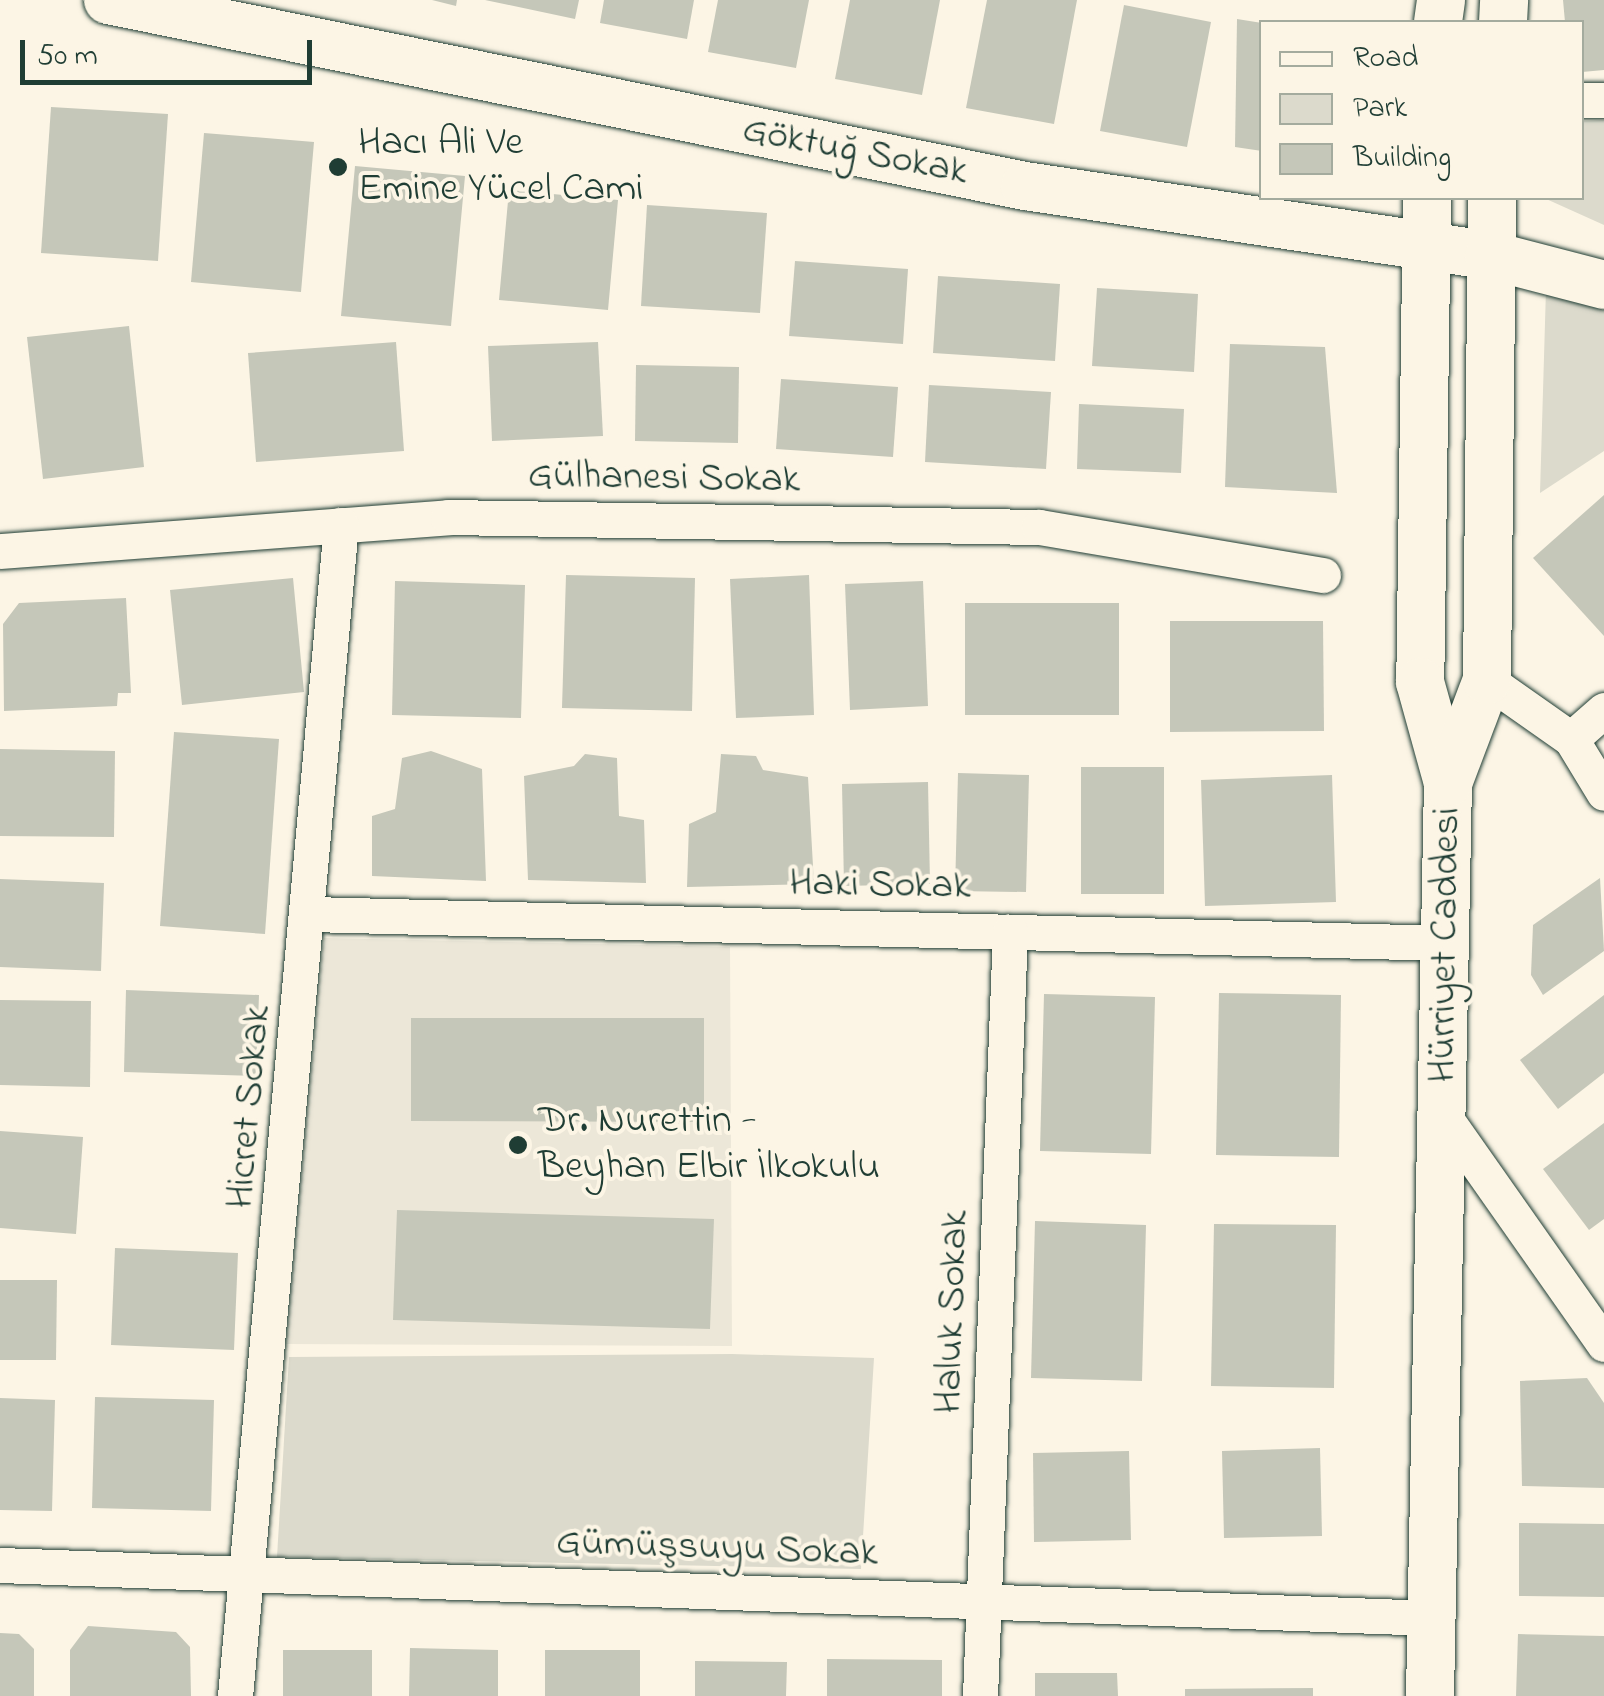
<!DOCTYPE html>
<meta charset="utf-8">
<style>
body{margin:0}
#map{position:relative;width:1604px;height:1696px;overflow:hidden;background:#fcf5e5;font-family:"Indie Flower",sans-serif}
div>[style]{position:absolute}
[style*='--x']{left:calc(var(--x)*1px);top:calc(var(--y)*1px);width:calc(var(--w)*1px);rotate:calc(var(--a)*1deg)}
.built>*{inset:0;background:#ece7d8}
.green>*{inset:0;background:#dcdacc}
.building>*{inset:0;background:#c5c7b9}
.roads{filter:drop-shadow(0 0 2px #1f3d34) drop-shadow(0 0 2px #1f3d34)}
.street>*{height:35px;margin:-17.5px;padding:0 17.5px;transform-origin:17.5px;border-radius:17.5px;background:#fcf5e5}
.secondary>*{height:48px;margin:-24px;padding:0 24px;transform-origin:24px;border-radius:24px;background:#fcf5e5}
.dots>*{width:28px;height:28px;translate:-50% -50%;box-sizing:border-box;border:5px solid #fcf5e5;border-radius:50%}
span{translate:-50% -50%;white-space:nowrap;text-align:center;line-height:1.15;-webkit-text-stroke:8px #fcf5e5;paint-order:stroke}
.poi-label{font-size:40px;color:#1f3d34}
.left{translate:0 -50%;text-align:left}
.street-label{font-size:40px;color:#1f3d34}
.legend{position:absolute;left:1259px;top:20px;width:325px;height:180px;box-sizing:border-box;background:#fcf5e5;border:2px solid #a4ab9e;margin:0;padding:12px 18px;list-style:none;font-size:30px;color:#1f3d34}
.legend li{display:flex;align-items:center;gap:20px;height:50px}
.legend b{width:50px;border:2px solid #a4ab9e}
.scale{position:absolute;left:20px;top:40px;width:292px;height:45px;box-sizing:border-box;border:5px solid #1f3d34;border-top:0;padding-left:12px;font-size:30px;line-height:35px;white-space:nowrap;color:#1f3d34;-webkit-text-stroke:8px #fcf5e5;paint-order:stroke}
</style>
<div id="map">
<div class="built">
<div style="clip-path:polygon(324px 938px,730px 947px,732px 1346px,286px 1344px)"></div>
</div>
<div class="green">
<div style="clip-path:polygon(1604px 120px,1604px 225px,1544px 198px,1582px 198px,1582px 121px)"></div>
<div style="clip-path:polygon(1546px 289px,1604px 305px,1604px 451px,1540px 493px)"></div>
<div style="clip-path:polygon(732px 1354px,874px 1358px,861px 1569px,277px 1557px,289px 1357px)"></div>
</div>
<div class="building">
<div style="clip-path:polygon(432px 0,457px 0,456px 6px)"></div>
<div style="clip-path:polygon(485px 0,579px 0,575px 19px)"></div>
<div style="clip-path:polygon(604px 0,694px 0,687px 39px,600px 23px)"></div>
<div style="clip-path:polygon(718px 0,809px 0,796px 68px,708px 52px)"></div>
<div style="clip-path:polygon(850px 0,940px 0,922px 95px,835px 79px)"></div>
<div style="clip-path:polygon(987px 0,1077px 0,1054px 124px,966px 108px)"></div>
<div style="clip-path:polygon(1563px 0,1604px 0,1604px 70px,1582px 72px,1582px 22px,1565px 22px)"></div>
<div style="clip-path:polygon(1124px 5px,1211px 22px,1187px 147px,1100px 131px)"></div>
<div style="clip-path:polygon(1237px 19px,1262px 23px,1262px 151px,1235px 147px)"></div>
<div style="clip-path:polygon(51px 107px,168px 114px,158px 261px,41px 253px)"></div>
<div style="clip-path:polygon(204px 133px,314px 142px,301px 292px,191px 282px)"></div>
<div style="clip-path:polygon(355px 166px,465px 176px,451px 326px,341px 316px)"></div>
<div style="clip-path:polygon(509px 190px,618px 200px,608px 310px,499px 300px)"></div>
<div style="clip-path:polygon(647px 205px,767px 213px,760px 313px,641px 306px)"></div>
<div style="clip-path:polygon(795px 261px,908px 269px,903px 344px,789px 336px)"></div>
<div style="clip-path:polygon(938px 276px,1060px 284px,1055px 361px,933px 353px)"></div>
<div style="clip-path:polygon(1097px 288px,1198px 294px,1194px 372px,1092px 366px)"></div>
<div style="clip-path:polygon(129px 326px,144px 467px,43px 479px,27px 337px)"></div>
<div style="clip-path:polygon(396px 342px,404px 451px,256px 462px,248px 353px)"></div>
<div style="clip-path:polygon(598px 342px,603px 436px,492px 441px,488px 346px)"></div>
<div style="clip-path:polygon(1230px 344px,1325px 347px,1337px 493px,1225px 487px)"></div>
<div style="clip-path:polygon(636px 365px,739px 367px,738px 443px,635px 441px)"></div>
<div style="clip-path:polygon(781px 379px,898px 387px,893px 457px,776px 449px)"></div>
<div style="clip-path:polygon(929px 385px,1051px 392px,1046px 469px,925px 462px)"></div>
<div style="clip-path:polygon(1079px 404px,1184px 409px,1181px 473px,1077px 469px)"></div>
<div style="clip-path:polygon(1604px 495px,1604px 636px,1533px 558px)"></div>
<div style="clip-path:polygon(566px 575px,695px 578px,692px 711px,562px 708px)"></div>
<div style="clip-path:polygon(809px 575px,814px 715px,736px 718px,730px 579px)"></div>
<div style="clip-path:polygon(293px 578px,304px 692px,182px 705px,170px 590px)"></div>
<div style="clip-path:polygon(395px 581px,525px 585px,521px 718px,392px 715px)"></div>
<div style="clip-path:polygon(923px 581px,928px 706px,850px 710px,845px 584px)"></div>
<div style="clip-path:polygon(126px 598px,131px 693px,118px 693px,117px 706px,4px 711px,3px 624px,19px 603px)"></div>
<div style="clip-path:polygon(965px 603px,1119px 603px,1119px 715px,965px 715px)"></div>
<div style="clip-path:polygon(1170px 621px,1323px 621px,1324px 731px,1170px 732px)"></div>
<div style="clip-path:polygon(174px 732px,279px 739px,265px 934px,160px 926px)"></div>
<div style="clip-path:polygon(0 749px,115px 751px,114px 837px,0 836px)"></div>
<div style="clip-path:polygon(431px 751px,482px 769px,486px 881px,372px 876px,372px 816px,395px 809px,402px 758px)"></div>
<div style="clip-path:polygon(585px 754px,617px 758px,619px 816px,644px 820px,646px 883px,528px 880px,524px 776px,574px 766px)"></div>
<div style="clip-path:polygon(721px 754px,756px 756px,763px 770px,808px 777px,814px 884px,687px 887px,689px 824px,716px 812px)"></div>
<div style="clip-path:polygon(1081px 767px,1164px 767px,1164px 894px,1081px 894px)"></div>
<div style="clip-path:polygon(958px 773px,1029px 775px,1026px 892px,955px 891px)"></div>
<div style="clip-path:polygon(1332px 775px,1336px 902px,1205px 906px,1201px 780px)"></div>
<div style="clip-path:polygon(928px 782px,930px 884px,844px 886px,842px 784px)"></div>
<div style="clip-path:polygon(1600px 878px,1604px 951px,1543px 995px,1531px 975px,1533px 925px)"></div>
<div style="clip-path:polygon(0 879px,104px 883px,101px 971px,0 967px)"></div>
<div style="clip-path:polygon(126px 990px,259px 995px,256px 1076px,124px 1072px)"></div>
<div style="clip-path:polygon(1219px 993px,1341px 995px,1339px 1157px,1216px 1155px)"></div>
<div style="clip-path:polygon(1044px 994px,1155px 997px,1151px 1154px,1040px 1151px)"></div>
<div style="clip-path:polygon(1604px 995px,1604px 1073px,1558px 1109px,1520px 1060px)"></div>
<div style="clip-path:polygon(0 1000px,91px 1001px,90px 1087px,0 1085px)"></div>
<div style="clip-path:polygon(411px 1018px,704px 1018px,704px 1122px,411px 1121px)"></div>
<div style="clip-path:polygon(1604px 1123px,1604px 1219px,1589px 1230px,1543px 1169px)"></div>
<div style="clip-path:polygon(0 1131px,83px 1137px,76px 1234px,0 1228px)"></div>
<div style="clip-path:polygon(397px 1210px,714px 1219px,710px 1329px,393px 1320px)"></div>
<div style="clip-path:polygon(1035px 1221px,1146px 1225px,1142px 1381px,1031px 1378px)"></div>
<div style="clip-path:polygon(1214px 1224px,1336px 1225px,1334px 1388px,1211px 1386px)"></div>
<div style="clip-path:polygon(115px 1248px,238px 1253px,234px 1350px,111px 1345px)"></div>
<div style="clip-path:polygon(0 1280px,57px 1280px,56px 1360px,0 1360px)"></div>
<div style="clip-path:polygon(1587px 1378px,1604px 1403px,1604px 1488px,1522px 1486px,1520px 1381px)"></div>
<div style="clip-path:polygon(95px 1397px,214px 1400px,211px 1511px,92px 1508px)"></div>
<div style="clip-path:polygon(0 1398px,55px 1400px,52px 1511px,0 1510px)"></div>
<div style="clip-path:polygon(1320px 1448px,1322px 1536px,1224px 1538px,1222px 1451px)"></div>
<div style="clip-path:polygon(1129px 1451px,1131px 1540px,1034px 1542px,1033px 1453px)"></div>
<div style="clip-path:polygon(1519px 1523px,1604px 1524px,1604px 1597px,1519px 1596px)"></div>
<div style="clip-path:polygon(88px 1626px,176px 1632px,190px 1647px,191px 1696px,70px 1696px,70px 1650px)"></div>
<div style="clip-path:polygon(0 1633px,19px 1634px,34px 1649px,34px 1696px,0 1696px)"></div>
<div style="clip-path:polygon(1518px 1634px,1604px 1636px,1604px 1696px,1516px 1696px)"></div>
<div style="clip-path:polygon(410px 1648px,498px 1650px,498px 1696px,409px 1696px)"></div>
<div style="clip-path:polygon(283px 1650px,372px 1650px,372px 1696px,283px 1696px)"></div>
<div style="clip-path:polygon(545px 1650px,640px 1650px,640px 1696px,545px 1696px)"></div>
<div style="clip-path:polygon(827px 1659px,942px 1660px,942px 1696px,827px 1696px)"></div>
<div style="clip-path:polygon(695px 1661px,787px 1662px,786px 1696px,695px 1696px)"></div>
<div style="clip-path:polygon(1035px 1673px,1117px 1673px,1118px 1696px,1035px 1696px)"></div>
<div style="clip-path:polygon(1313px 1688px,1313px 1696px,1185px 1696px,1185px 1689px)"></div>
</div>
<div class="roads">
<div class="street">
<div style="--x:1582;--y:100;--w:22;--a:0"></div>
<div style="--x:0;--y:551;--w:449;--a:-4.3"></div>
<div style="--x:448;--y:517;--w:591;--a:0.97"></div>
<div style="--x:1039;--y:527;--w:288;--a:9.6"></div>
<div style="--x:1487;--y:680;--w:103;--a:35.1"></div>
<div style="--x:1571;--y:739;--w:63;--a:58.6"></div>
<div style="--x:1571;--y:739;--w:44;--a:-41.3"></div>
<div style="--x:310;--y:914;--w:1137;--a:1.46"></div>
<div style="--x:1443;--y:1115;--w:280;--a:54.9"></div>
<div style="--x:0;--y:1565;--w:1433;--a:2.12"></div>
<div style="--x:235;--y:1696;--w:1176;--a:-84.83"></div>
<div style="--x:980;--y:1696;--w:765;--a:-87.75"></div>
</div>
<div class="secondary">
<div style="--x:108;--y:0;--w:936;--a:11.47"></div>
<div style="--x:1025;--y:186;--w:469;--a:8.5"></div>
<div style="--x:1489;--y:255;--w:119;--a:14.6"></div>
<div style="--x:1438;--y:22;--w:22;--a:-82"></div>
<div style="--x:1503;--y:22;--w:22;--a:-87"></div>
<div style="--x:1427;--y:198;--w:484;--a:90.8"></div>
<div style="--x:1420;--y:682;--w:105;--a:74.5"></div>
<div style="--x:1448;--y:783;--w:913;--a:91.13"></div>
<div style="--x:1448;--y:783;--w:110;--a:-69.3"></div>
<div style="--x:1487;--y:680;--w:482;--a:-89.4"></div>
</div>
</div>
<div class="dots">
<div style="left:338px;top:167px;background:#1f3d34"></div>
<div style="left:518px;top:1145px;background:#1f3d34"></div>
</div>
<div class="poi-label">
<span class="left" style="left:358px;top:167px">Hacı Ali Ve<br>Emine Yücel Cami</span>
<span class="left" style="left:538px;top:1145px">Dr. Nurettin -<br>Beyhan Elbir İlkokulu</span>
</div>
<div class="street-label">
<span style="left:855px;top:152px;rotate:11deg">Göktuğ Sokak</span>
<span style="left:664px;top:479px;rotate:1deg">Gülhanesi Sokak</span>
<span style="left:880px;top:886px;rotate:1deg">Haki Sokak</span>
<span style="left:1446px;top:945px;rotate:-89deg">Hürriyet Caddesi</span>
<span style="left:250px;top:1107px;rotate:-85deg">Hicret Sokak</span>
<span style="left:953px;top:1312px;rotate:-88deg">Haluk Sokak</span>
<span style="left:717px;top:1549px;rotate:2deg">Gümüşsuyu Sokak</span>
</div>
<ul class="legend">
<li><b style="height:12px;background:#fcf5e5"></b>Road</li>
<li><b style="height:28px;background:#dcdacc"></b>Park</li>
<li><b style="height:28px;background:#c5c7b9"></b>Building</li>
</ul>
<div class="scale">50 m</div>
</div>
